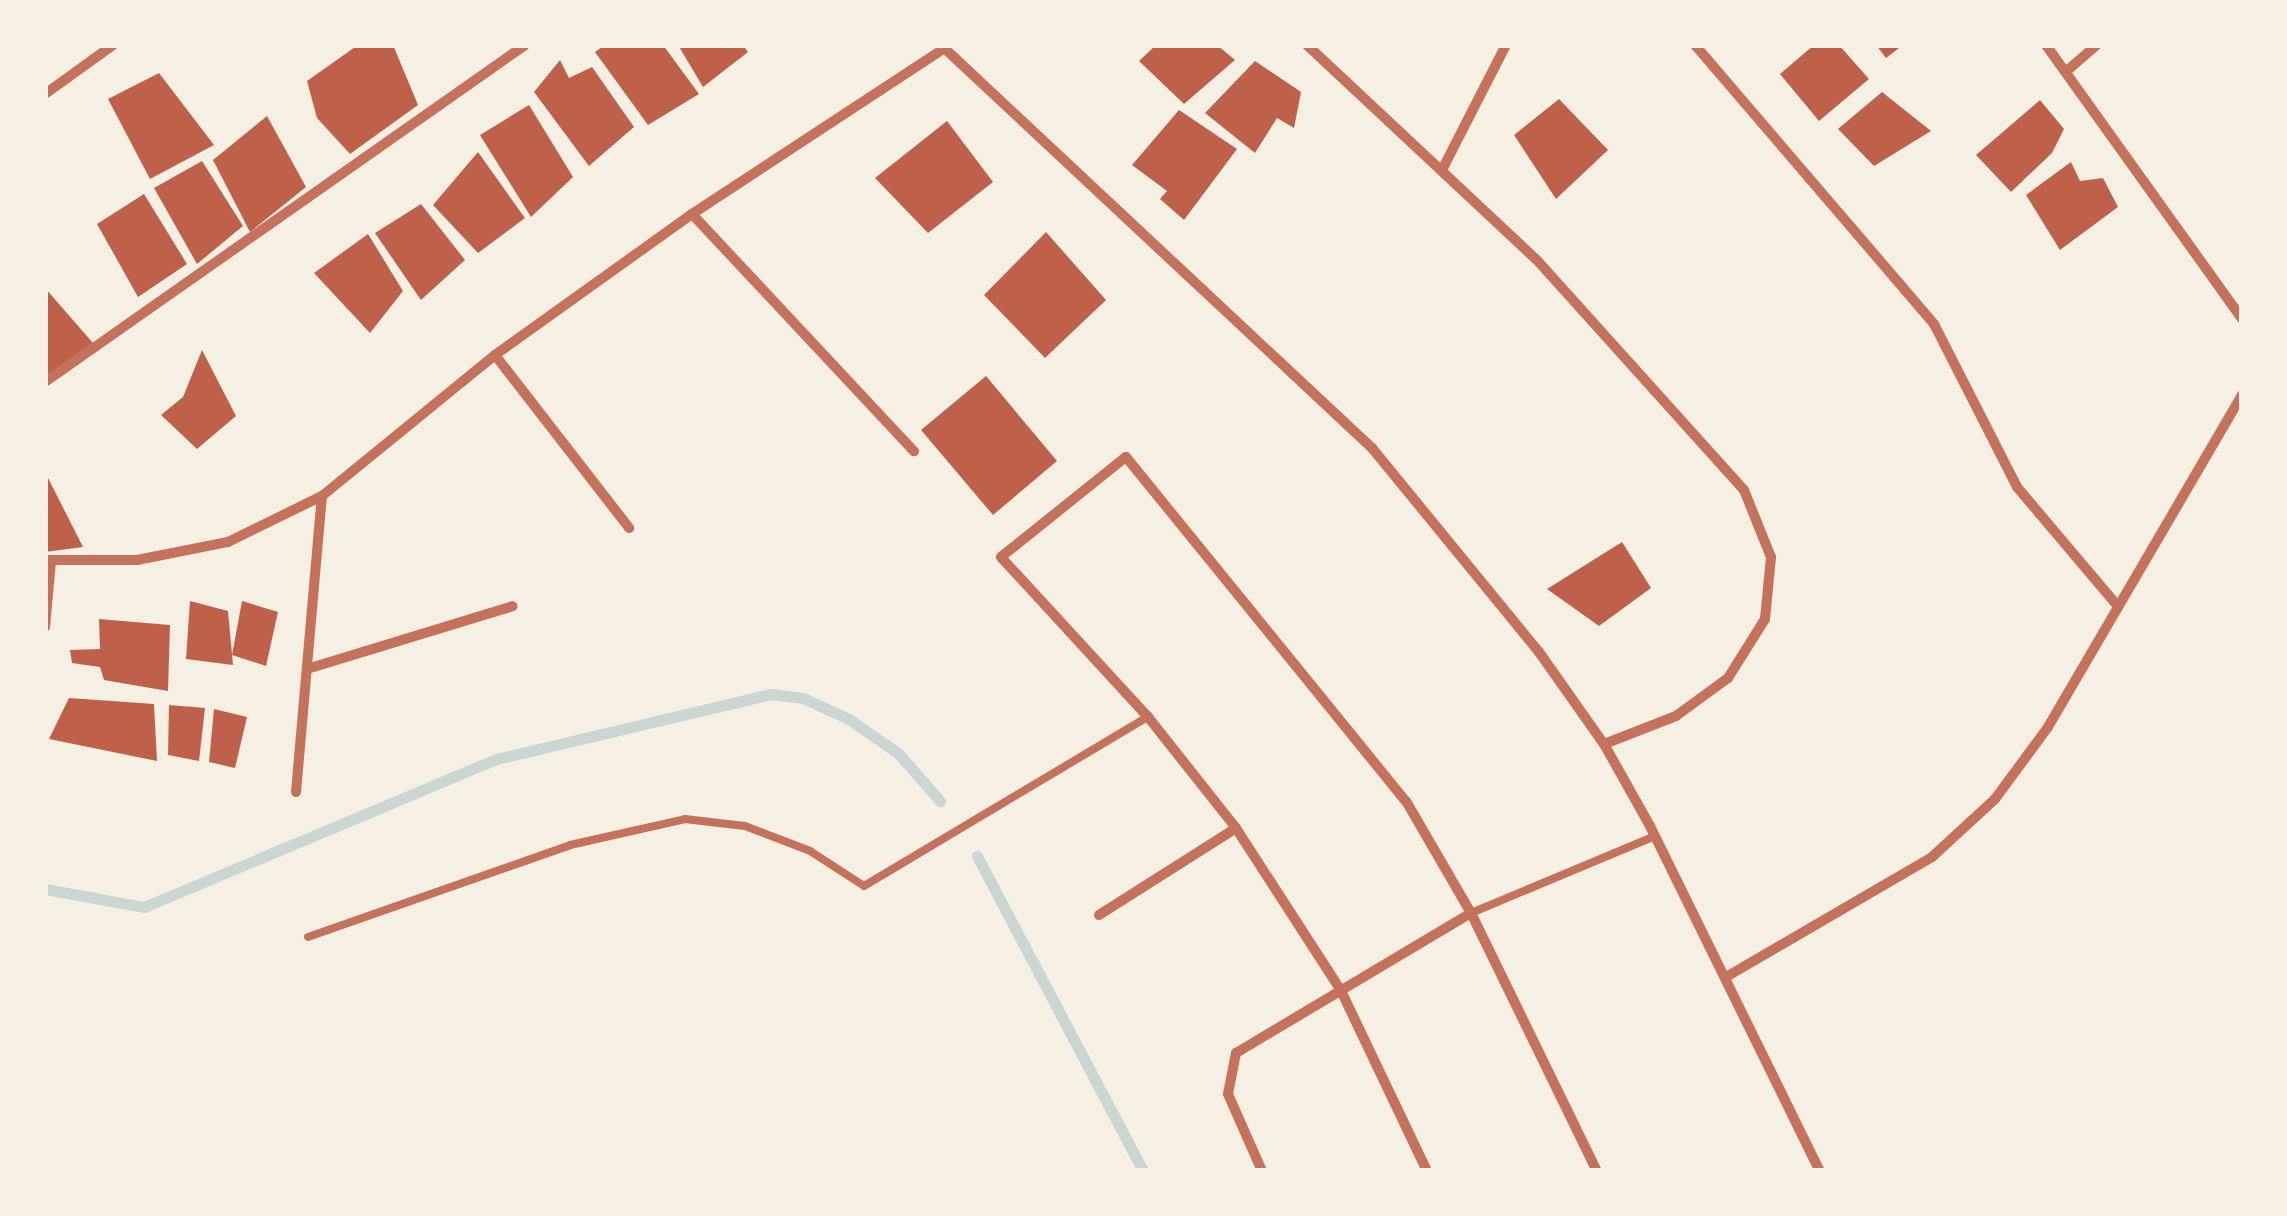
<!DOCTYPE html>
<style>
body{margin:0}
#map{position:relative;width:2287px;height:1216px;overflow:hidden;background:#f6efe4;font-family:"PT Serif",serif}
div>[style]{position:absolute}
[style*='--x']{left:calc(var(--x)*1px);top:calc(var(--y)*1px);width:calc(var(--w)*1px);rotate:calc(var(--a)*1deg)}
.stream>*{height:11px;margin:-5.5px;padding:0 5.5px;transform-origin:5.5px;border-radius:5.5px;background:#c9d6d2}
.building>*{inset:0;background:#bf614a}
.service>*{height:8px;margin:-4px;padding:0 4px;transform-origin:4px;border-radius:4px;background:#c5725c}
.minor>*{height:10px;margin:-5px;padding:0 5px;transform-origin:5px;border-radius:5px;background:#c5725c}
span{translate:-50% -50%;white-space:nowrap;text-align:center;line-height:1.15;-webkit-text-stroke:10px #f6efe4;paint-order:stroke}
.frame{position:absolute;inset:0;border:48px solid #f6efe4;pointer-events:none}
</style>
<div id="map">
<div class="stream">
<div style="--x:977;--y:856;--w:356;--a:62.2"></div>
<div style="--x:45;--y:889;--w:101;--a:10.3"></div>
<div style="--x:144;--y:907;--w:382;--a:-22.8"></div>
<div style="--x:496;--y:759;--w:282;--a:-13.3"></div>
<div style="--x:770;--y:694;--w:33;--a:7"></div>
<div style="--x:803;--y:698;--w:51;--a:24.5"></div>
<div style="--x:849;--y:719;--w:60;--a:34.8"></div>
<div style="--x:898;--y:753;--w:64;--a:48.8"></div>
</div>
<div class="building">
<div style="clip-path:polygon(358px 45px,393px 45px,418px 105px,350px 154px,317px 118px,307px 81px)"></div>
<div style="clip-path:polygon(605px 45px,663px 45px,699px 94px,648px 125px,595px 52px)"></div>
<div style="clip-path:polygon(678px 45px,743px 45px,748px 52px,703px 87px)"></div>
<div style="clip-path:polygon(1156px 45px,1217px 45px,1235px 60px,1184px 104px,1139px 61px)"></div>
<div style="clip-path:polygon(1814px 45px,1839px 45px,1869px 79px,1819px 121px,1780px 74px)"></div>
<div style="clip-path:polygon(1876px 45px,1903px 45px,1886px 58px)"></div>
<div style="clip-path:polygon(560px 60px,569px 78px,592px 67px,634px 127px,589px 166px,534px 92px)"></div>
<div style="clip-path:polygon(1255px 61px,1301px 92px,1294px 128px,1277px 118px,1255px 153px,1205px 113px)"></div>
<div style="clip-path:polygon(159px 73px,214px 145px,150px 179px,108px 99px)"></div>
<div style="clip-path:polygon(1882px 92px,1931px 131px,1874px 166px,1838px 129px)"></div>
<div style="clip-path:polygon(1559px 99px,1608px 150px,1556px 199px,1514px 135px)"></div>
<div style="clip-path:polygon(2040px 100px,2064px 129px,2052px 153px,2011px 192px,1976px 155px)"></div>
<div style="clip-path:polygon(529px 105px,573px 177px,531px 217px,480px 135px)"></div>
<div style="clip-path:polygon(1179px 110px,1237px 149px,1184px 220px,1160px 199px,1167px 191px,1132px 165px)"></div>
<div style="clip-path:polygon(267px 116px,306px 187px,250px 232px,213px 160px)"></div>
<div style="clip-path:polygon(947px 121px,993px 182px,928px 233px,875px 178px)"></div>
<div style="clip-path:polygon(478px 152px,525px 218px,478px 253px,433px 205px)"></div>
<div style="clip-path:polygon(202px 161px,243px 226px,197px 264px,154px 188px)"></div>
<div style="clip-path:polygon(2071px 162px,2080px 181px,2103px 178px,2118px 207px,2060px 250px,2026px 195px)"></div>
<div style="clip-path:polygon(144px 194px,187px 264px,138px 297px,97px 224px)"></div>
<div style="clip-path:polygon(421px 204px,465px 260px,421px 300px,375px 233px)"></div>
<div style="clip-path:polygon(1046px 232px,1106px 300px,1045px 358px,984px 295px)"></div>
<div style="clip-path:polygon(368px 234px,403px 291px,370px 333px,314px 273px)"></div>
<div style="clip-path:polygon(45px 288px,93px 343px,45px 377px)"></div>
<div style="clip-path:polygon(202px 350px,236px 416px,197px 449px,161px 415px,183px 397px)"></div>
<div style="clip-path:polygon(986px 376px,1057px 461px,993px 515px,921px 430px)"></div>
<div style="clip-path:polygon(45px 472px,83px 547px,45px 552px)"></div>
<div style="clip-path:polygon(1622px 542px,1651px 588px,1599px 626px,1547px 589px)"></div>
<div style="clip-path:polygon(190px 601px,228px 611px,233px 665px,186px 659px)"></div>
<div style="clip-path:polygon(242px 601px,278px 612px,266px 666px,232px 655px)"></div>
<div style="clip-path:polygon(99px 619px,170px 625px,168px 691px,104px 680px,100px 667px,72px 663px,70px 650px,100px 649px)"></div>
<div style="clip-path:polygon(69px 698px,154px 704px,157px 761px,49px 739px)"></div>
<div style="clip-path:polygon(169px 705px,205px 708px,199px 761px,168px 755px)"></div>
<div style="clip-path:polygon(214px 709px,247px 717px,235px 768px,209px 762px)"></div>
</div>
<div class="service">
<div style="--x:1471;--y:913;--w:199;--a:-22.7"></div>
<div style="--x:308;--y:937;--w:278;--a:-19.3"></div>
<div style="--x:570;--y:845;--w:118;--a:-12.7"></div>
<div style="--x:685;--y:819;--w:60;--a:6.7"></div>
<div style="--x:745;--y:826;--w:70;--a:21"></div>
<div style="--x:810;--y:851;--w:64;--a:32.9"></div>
<div style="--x:864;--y:886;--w:330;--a:-30.8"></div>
</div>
<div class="minor">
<div style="--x:941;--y:45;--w:590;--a:43.08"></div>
<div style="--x:1372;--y:448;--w:264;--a:50.7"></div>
<div style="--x:1539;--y:652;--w:113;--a:54.8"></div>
<div style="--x:1604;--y:744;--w:94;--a:60.7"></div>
<div style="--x:1650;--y:826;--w:385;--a:63.8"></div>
<div style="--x:1307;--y:45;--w:313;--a:43.1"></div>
<div style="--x:1536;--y:259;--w:311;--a:48"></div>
<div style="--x:1744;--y:490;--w:72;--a:68.1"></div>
<div style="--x:1771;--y:557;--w:62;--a:95.5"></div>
<div style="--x:1765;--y:619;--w:70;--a:122.1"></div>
<div style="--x:1728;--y:678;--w:64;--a:143.8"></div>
<div style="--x:1676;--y:716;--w:77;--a:158.7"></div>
<div style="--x:1695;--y:45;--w:367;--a:49.4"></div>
<div style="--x:1934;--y:324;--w:183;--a:63"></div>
<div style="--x:2017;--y:487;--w:152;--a:49.8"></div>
<div style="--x:2046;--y:45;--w:337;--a:54.4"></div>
<div style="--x:2069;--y:69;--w:37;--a:-41"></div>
<div style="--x:45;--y:94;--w:84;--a:-35.8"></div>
<div style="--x:1443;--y:168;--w:138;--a:-62.9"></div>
<div style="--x:692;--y:214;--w:325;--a:46.9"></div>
<div style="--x:495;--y:355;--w:219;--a:52.2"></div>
<div style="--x:45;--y:382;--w:586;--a:-35.07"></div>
<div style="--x:45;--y:560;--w:92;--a:0"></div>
<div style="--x:137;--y:560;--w:93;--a:-11.2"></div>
<div style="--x:228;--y:542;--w:105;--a:-26.1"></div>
<div style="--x:322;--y:496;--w:223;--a:-39.2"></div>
<div style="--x:495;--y:355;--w:242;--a:-35.6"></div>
<div style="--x:692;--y:214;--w:304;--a:-33.3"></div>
<div style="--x:45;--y:627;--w:66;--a:-84.8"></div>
<div style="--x:307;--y:669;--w:215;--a:-17"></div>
<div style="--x:296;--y:792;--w:297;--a:-85"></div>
<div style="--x:1099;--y:915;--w:162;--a:-32.4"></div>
<div style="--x:1726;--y:977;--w:238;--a:-30.2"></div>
<div style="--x:1932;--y:857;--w:86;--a:-42.6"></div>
<div style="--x:1995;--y:799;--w:89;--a:-53.6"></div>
<div style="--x:2048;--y:727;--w:385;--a:-59.7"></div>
<div style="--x:1262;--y:1171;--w:84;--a:-113.8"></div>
<div style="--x:1228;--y:1094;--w:42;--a:-79"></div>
<div style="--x:1236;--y:1053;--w:274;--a:-30.8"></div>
<div style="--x:1427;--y:1171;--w:202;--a:-115.5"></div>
<div style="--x:1340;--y:989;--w:192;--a:-122.9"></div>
<div style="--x:1236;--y:828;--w:142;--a:-128.4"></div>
<div style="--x:1148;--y:717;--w:217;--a:-132.6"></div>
<div style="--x:1001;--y:557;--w:160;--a:-38.7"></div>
<div style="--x:1126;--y:457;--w:444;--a:50.9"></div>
<div style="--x:1406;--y:801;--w:129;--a:59.9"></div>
<div style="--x:1471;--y:913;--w:287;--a:64"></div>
</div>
<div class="frame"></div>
</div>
